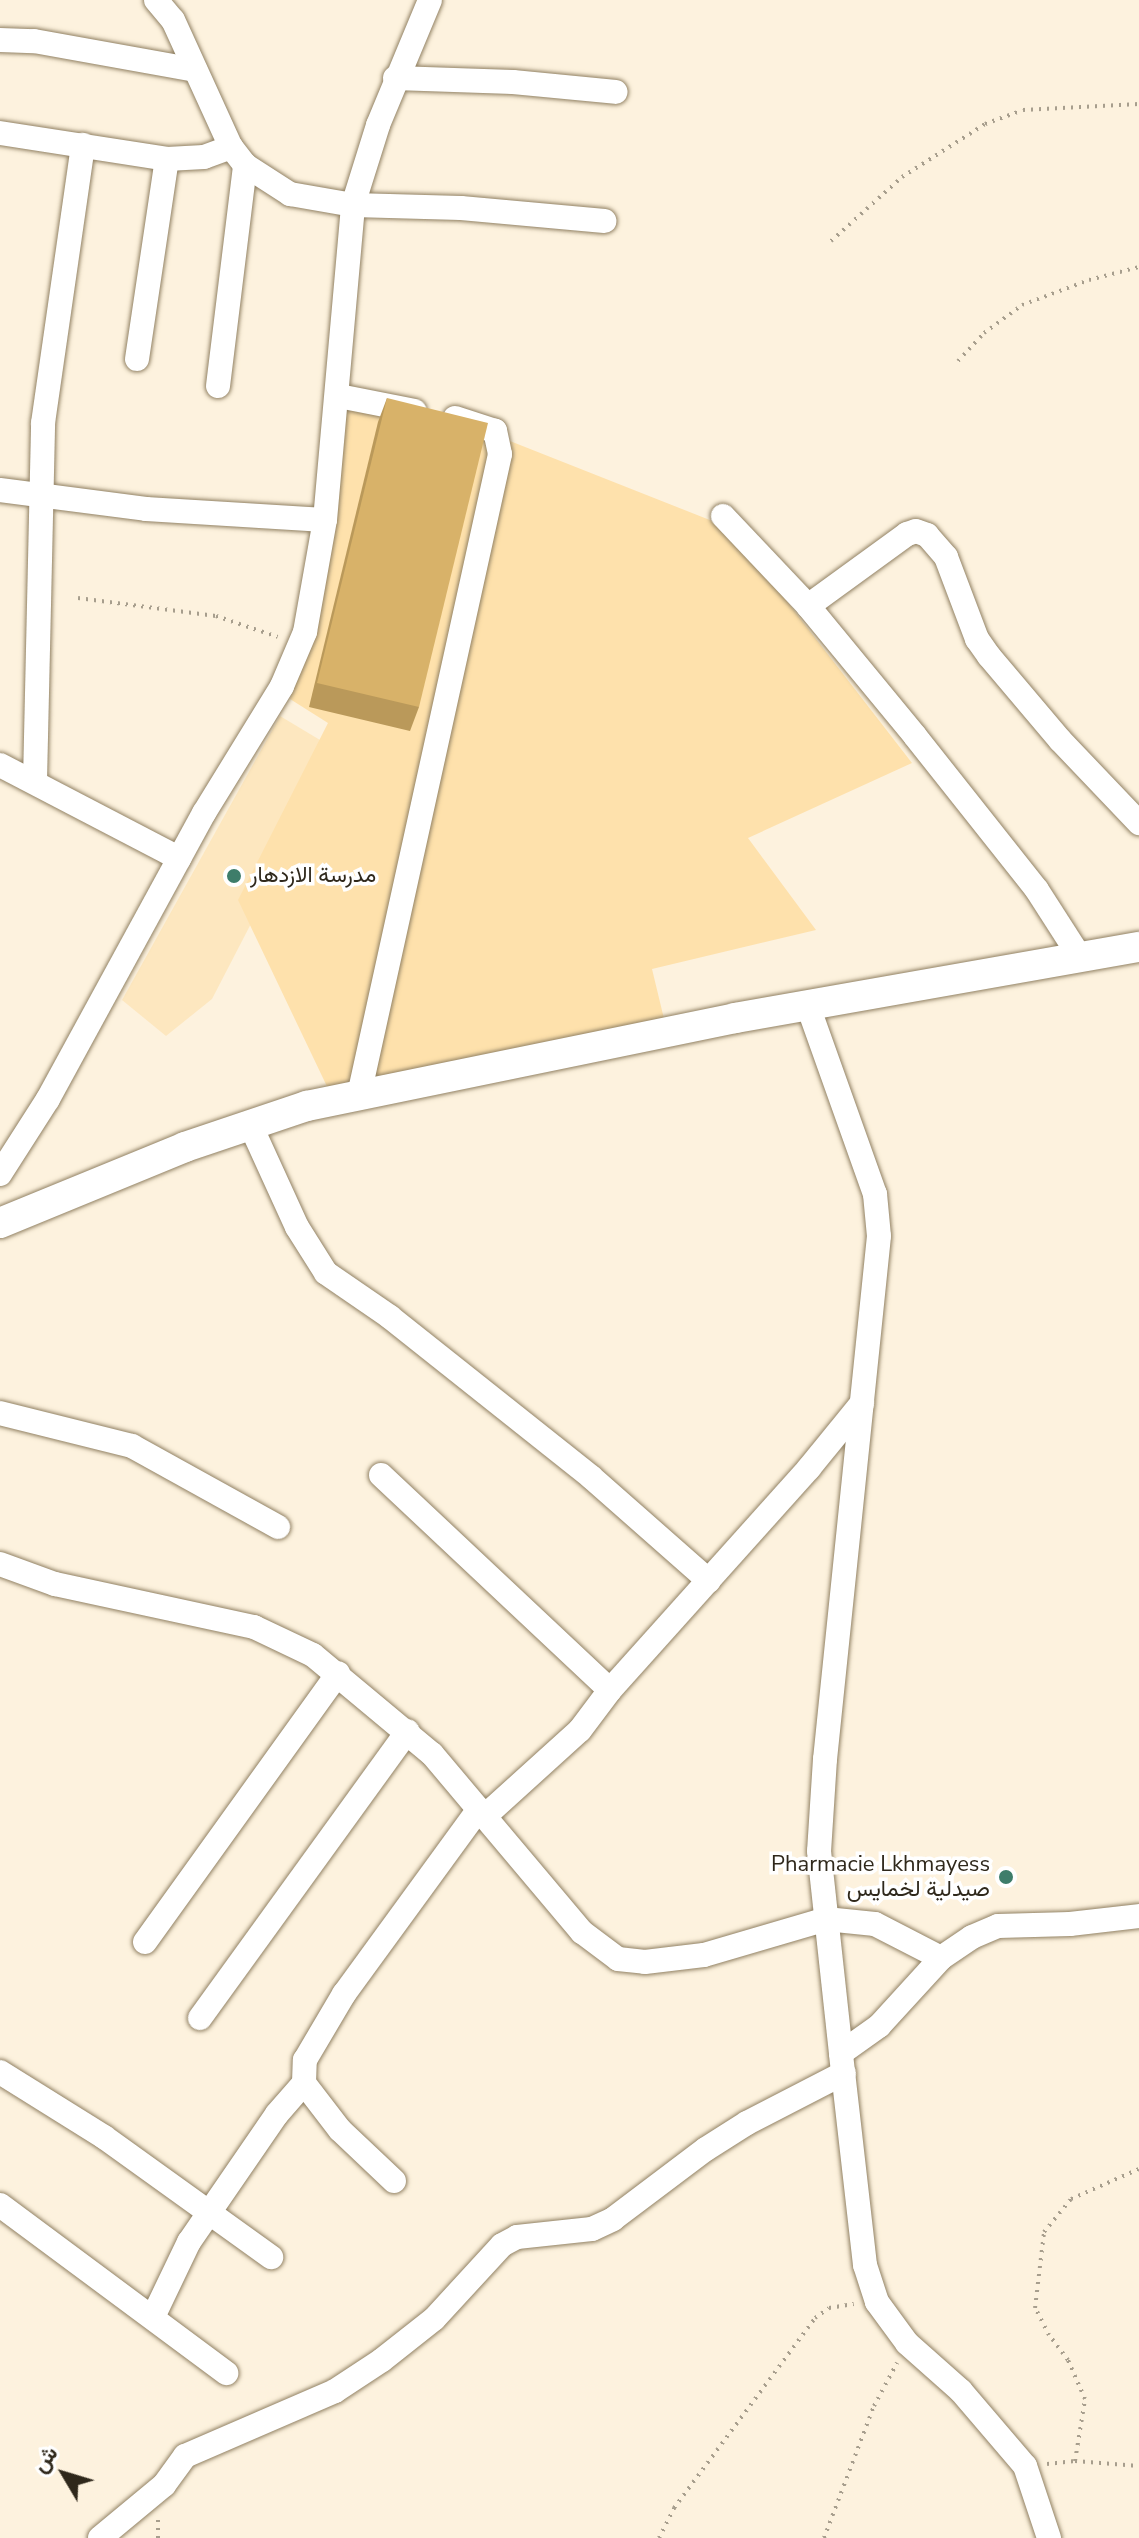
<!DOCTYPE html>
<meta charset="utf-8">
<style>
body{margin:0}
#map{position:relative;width:1139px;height:2538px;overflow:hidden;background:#fdf2de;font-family:"Nunito Sans",Vazirmatn,sans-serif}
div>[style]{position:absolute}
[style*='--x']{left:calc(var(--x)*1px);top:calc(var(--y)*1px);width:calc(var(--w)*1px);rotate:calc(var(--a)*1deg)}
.built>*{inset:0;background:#fde7bf}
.green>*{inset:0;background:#fee1ac}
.path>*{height:4px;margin-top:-2px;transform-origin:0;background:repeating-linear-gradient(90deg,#a79e8d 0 2px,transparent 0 8px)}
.roads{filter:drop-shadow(0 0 2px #918163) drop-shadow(0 0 2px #918163)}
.minor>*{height:24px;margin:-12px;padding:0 12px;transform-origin:12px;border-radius:12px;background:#fff}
.tertiary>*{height:30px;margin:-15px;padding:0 15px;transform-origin:15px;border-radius:15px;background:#fff}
.wall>*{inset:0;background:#ba995a}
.building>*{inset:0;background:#d8b269}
.dots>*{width:22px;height:22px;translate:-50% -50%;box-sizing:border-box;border:4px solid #fff;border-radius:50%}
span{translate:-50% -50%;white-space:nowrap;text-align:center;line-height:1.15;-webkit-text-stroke:7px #fff;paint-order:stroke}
.poi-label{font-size:22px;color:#2f281b}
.left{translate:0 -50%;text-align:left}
.right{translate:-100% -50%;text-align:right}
.north{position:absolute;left:24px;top:2434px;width:80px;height:80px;-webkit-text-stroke:6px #fff;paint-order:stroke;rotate:308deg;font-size:22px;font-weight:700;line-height:32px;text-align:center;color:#2f281b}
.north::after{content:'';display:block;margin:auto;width:28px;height:36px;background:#2f281b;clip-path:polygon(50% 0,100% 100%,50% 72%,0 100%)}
</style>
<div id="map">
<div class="built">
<div style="clip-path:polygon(280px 716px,340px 752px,212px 999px,166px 1036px,122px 1000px)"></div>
</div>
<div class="green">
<div style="clip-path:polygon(342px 393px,505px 439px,730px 528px,912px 763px,748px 838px,816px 930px,652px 969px,666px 1027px,333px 1099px,238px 900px,328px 723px,290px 699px,326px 550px)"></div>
</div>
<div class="path">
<div style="--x:831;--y:241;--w:96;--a:-42"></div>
<div style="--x:902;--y:177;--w:98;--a:-32.6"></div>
<div style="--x:985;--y:124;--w:40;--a:-20.2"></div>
<div style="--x:1023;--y:110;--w:116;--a:-3"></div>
<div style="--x:958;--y:361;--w:38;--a:-47"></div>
<div style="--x:984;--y:333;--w:47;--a:-36.4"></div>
<div style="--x:1022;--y:305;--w:72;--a:-20.5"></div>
<div style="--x:1089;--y:280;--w:52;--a:-14.6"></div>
<div style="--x:78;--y:598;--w:139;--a:7.4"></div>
<div style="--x:216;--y:616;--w:65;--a:18.7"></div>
<div style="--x:1075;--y:2461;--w:63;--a:-80.8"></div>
<div style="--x:1085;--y:2399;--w:43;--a:-113.6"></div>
<div style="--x:1068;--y:2360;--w:31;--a:-127"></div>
<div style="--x:1049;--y:2335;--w:30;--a:-117"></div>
<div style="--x:1035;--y:2308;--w:77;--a:-83.2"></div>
<div style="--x:1044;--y:2232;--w:43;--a:-50.7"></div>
<div style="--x:1071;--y:2199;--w:74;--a:-23.8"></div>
<div style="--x:1047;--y:2464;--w:28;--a:-6"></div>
<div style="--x:1075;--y:2461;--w:64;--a:4.5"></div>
<div style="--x:158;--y:2538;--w:19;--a:-90"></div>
<div style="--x:659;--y:2538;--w:34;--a:-63"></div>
<div style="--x:674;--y:2508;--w:237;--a:-53.4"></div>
<div style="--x:815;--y:2318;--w:17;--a:-36"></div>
<div style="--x:829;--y:2308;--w:25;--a:-9"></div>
<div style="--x:824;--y:2538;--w:141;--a:-69.3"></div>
<div style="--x:874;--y:2406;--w:49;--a:-61.9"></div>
</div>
<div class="roads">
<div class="minor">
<div style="--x:156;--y:0;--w:26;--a:50"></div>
<div style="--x:173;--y:20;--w:140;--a:65.5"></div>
<div style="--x:231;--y:147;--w:23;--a:52"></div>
<div style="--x:245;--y:165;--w:54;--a:32.8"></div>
<div style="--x:290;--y:194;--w:64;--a:9.9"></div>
<div style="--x:353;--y:205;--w:108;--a:1.6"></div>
<div style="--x:461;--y:208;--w:144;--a:5.2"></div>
<div style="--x:0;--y:40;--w:34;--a:2"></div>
<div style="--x:34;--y:41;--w:164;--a:10.2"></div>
<div style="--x:395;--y:78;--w:118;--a:1.9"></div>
<div style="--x:513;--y:82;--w:103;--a:5.5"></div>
<div style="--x:0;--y:133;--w:169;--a:8.8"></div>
<div style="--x:167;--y:159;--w:37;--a:-3"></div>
<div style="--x:204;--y:157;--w:29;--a:-20"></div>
<div style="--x:137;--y:359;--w:202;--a:-81.5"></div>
<div style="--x:218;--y:386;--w:223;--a:-83"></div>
<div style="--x:339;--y:396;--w:77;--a:11.2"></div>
<div style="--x:0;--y:490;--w:147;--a:7.4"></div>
<div style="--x:146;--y:509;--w:179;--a:3.5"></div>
<div style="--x:723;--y:516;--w:124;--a:46.6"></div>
<div style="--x:808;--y:606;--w:168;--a:50.5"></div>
<div style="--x:915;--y:736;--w:196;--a:51.6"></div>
<div style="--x:1037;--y:890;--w:80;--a:57.3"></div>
<div style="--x:808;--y:606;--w:122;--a:-36"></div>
<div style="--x:907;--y:534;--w:9;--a:-18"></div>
<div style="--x:916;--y:531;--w:12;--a:20"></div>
<div style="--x:927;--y:535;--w:29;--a:49"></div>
<div style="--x:946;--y:557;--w:88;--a:69.3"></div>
<div style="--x:977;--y:639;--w:21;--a:55"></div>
<div style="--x:989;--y:656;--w:110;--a:49.8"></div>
<div style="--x:1060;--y:740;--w:115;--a:46.4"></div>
<div style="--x:0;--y:765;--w:202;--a:27.5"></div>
<div style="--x:35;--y:781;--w:358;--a:-88.7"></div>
<div style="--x:43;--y:423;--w:281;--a:-81.8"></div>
<div style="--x:808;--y:1006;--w:200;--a:70.4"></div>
<div style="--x:875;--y:1194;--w:42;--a:84.6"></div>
<div style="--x:879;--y:1236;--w:526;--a:95.89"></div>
<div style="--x:825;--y:1759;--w:92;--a:93.7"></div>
<div style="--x:819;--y:1851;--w:203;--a:83.8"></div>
<div style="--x:359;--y:1095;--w:656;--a:-77.59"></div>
<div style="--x:500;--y:454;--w:24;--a:-102"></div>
<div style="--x:495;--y:431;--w:42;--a:-162"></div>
<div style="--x:250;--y:1124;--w:113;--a:65.5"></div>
<div style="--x:297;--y:1227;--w:54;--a:57.8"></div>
<div style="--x:326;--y:1273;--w:78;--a:34.5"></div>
<div style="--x:390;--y:1317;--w:257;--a:38.5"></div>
<div style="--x:591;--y:1477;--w:157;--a:41.4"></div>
<div style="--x:0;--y:1174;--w:89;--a:-57.4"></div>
<div style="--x:48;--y:1099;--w:326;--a:-61.4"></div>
<div style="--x:204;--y:813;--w:149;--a:-58.4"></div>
<div style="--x:282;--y:686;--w:59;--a:-66.9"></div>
<div style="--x:305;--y:632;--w:114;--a:-79.9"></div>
<div style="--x:325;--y:520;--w:316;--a:-84.9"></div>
<div style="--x:353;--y:205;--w:84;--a:-72.6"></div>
<div style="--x:378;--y:125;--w:135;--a:-67.4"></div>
<div style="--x:0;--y:1413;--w:136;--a:14"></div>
<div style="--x:132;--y:1446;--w:167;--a:29"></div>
<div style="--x:381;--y:1475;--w:314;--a:43.2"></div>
<div style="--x:0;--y:1564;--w:59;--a:20"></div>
<div style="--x:55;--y:1584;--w:204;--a:12.2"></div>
<div style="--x:254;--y:1627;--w:65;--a:25.4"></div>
<div style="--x:313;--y:1655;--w:155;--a:39.8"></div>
<div style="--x:432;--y:1754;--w:233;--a:49.9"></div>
<div style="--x:582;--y:1932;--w:45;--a:36.9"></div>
<div style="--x:618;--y:1959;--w:27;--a:6"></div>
<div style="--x:645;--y:1962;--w:59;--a:-6.8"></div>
<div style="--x:704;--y:1955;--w:127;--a:-16.4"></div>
<div style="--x:826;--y:1919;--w:49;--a:5.8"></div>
<div style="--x:875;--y:1924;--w:74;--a:27.3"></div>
<div style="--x:485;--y:1816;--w:128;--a:-42.2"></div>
<div style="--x:580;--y:1730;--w:50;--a:-53.1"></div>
<div style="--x:610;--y:1690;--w:298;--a:-48.1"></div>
<div style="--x:809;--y:1468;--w:84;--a:-50.8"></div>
<div style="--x:145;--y:1942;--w:331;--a:-54.3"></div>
<div style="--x:200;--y:2018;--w:354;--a:-54.1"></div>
<div style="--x:0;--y:2072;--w:123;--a:32"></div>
<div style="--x:104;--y:2137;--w:206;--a:35.7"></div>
<div style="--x:394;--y:2181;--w:74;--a:-136.6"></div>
<div style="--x:340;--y:2130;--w:59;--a:-127.5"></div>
<div style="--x:304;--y:2083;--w:23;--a:-88"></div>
<div style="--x:305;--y:2060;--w:77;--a:-59.4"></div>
<div style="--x:344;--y:1994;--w:229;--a:-53.9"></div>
<div style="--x:0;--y:2205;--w:282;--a:36.6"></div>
<div style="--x:153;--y:2317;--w:83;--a:-64.4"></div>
<div style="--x:189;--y:2242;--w:155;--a:-55.5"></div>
<div style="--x:277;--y:2114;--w:41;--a:-48.9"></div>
<div style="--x:100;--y:2538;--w:83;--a:-39.6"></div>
<div style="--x:164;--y:2485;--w:36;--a:-54"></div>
<div style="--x:185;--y:2456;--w:163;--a:-23.4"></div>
<div style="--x:335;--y:2391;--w:56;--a:-33.4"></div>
<div style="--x:382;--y:2360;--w:66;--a:-38.3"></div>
<div style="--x:434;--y:2319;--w:100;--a:-47.4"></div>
<div style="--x:502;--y:2245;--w:17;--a:-28"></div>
<div style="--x:517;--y:2237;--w:75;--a:-6.1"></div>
<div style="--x:592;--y:2229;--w:23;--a:-25"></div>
<div style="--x:613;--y:2219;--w:116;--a:-37"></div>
<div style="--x:706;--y:2149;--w:49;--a:-32.4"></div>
<div style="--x:747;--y:2123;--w:109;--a:-27.3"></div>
<div style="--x:1049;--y:2538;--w:76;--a:-108.4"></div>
<div style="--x:1025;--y:2466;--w:99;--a:-130.5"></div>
<div style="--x:961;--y:2391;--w:72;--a:-138.4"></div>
<div style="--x:907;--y:2343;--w:51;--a:-126.2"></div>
<div style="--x:877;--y:2302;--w:39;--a:-108"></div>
<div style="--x:865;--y:2265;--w:213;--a:-96.5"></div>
<div style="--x:841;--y:2053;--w:47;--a:-35.4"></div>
<div style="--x:879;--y:2026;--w:92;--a:-47.6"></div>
<div style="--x:941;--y:1958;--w:37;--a:-34"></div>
<div style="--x:972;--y:1937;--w:28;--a:-23"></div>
<div style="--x:998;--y:1926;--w:72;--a:-1.6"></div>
<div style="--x:1070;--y:1924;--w:69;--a:-6.6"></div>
</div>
<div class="tertiary">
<div style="--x:0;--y:1223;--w:200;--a:-22.3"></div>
<div style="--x:185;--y:1147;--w:129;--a:-18.6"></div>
<div style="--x:307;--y:1106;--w:437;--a:-11.6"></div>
<div style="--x:735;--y:1018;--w:410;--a:-10"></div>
</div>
</div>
<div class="wall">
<div style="clip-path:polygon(387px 398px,419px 707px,410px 731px,309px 707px,378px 422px)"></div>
</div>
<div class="building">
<div style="clip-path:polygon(387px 398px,488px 423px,419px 707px,317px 683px)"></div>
</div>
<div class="dots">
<div style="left:234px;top:876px;background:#3e7d6a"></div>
<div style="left:1006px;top:1877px;background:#3e7d6a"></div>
</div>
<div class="poi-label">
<span class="left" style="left:250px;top:876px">مدرسة الازدهار</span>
<span class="right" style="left:990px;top:1877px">Pharmacie Lkhmayess<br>صيدلية لخمايس</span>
</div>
<div class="north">ش</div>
</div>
